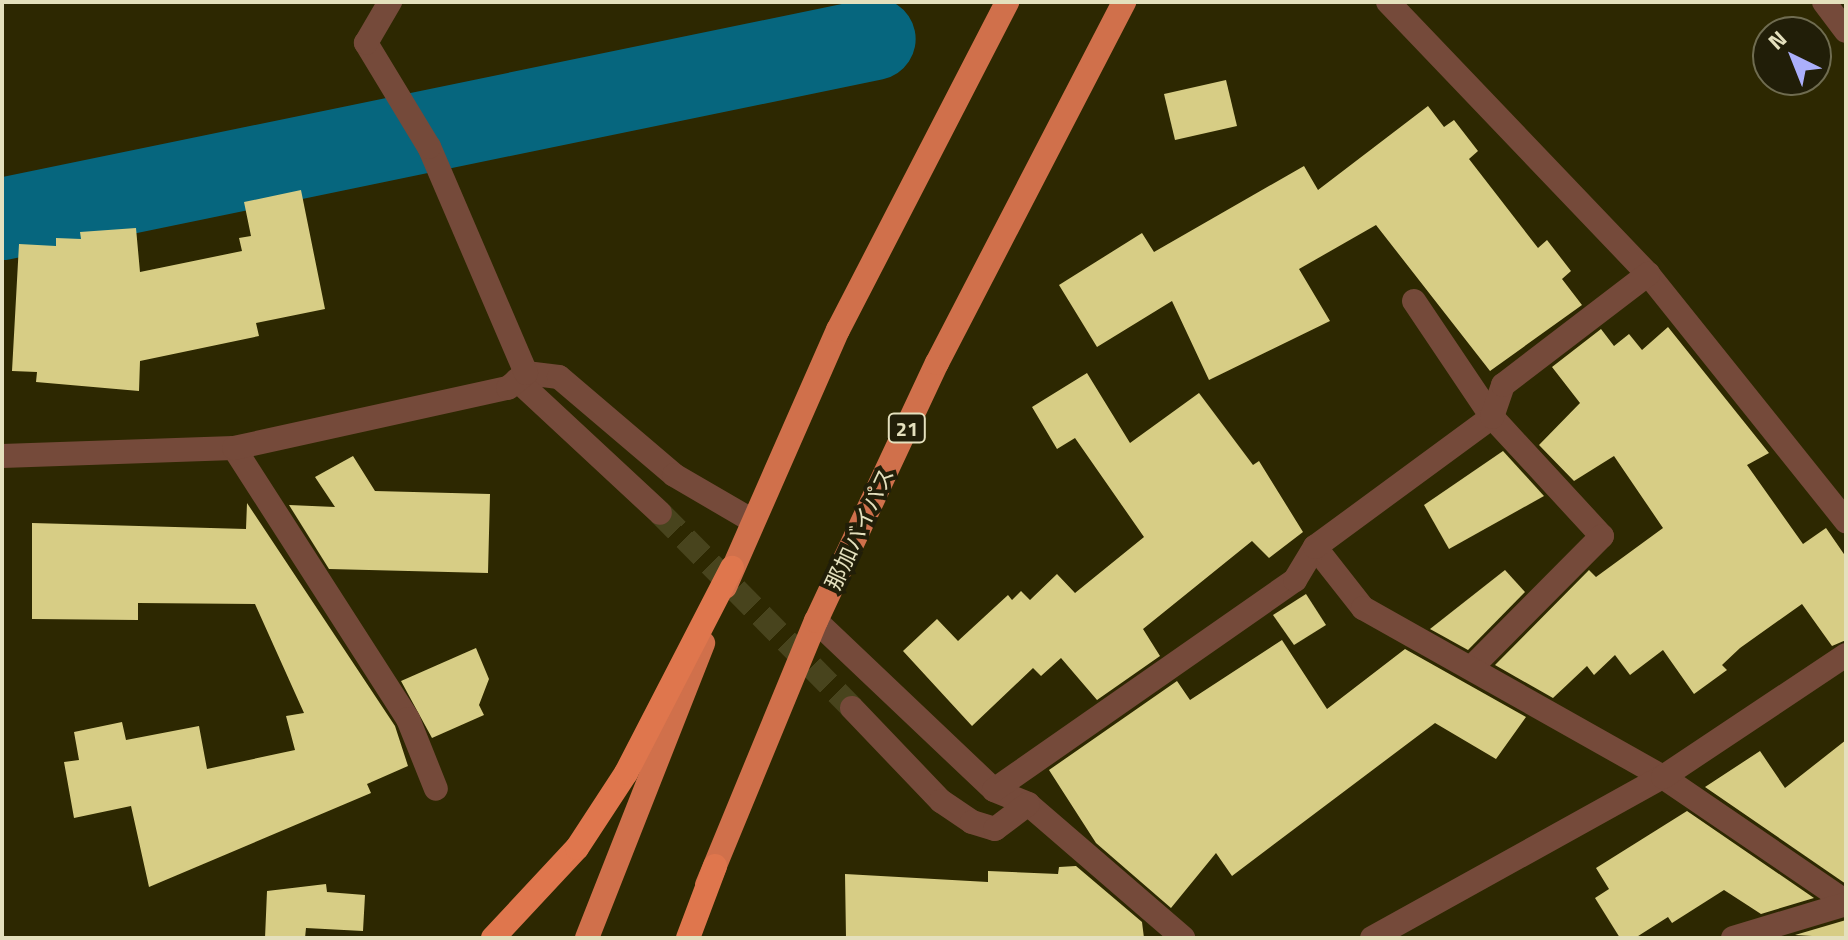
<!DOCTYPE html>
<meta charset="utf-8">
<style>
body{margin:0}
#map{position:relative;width:1848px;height:940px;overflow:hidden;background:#2d2801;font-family:"Titillium Web","Noto Sans JP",sans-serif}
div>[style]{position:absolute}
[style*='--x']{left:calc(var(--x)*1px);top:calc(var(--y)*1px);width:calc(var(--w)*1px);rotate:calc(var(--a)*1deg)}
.river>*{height:82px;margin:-41px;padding:0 41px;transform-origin:41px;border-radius:41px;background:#06667e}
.building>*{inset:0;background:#d7cd85}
.minor-tunnel>*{height:24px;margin-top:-12px;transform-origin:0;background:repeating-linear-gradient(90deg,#48441d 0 24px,transparent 0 36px)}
.minor>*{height:24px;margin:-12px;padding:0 12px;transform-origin:12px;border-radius:12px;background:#754a3a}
.trunk>*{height:24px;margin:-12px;padding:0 12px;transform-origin:12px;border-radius:12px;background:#d0704b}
.motorway>*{height:24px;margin:-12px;padding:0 12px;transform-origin:12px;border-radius:12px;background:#df764d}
span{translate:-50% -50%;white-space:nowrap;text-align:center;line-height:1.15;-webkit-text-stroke:8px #211e08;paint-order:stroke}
.shield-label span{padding:2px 6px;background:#211e08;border:2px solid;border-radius:6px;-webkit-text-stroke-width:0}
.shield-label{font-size:20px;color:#e4e0bd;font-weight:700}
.street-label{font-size:22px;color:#e4e0bd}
.frame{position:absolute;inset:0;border:4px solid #e4e0bd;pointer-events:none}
.north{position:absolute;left:1752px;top:16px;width:80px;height:80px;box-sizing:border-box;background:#211e08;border:2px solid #6f6c50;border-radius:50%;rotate:317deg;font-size:22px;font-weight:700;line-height:32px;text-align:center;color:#e4e0bd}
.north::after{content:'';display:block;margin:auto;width:28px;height:36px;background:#abaffb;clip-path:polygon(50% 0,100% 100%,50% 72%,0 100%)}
</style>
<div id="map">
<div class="river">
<div style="--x:2;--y:219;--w:891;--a:-11.65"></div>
</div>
<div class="building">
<div style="clip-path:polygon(1226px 80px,1237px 126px,1175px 140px,1164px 94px)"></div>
<div style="clip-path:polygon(1428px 106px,1444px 127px,1454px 120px,1478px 151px,1469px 159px,1538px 248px,1547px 240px,1571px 271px,1562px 279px,1582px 305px,1490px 371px,1376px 225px,1299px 269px,1330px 321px,1209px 380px,1172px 301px,1097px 347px,1059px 285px,1142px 233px,1154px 252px,1304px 166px,1318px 190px)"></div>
<div style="clip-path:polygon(301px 190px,325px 309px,256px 323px,259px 336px,140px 361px,139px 391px,36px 382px,37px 372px,12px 371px,19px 244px,56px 246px,56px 238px,81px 239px,80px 232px,136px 228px,140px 272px,242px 251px,239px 238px,251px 236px,244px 202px)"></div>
<div style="clip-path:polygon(1668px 327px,1769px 453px,1747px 465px,1803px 544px,1826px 528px,1846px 557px,1846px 640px,1832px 646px,1802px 604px,1740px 648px,1722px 665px,1727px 670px,1694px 694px,1663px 650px,1630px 675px,1615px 655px,1594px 675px,1587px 666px,1553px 698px,1495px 665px,1589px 570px,1596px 577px,1663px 528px,1614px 456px,1574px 481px,1539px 445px,1580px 403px,1552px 367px,1601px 329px,1614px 346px,1629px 334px,1642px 350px)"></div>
<div style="clip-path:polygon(1087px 373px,1130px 443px,1199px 393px,1253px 465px,1259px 461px,1303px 532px,1269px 558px,1252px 541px,1143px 629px,1160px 656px,1097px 700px,1061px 658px,1041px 676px,1033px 668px,972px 726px,903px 651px,937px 619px,958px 641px,1008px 595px,1012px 600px,1021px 591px,1030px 600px,1057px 574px,1075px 593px,1144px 537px,1075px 438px,1057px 449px,1032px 407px)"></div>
<div style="clip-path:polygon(1503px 451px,1544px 496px,1449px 549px,1424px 505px)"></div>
<div style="clip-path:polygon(353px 456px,375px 491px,490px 494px,488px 573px,329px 569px,289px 505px,335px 507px,315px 477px)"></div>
<div style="clip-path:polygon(247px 503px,395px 726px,408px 766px,367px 784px,371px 793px,149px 887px,131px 806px,74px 818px,64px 762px,79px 760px,74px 732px,122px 722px,126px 740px,199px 726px,207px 769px,295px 750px,286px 716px,304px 713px,255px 604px,138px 603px,138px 620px,32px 619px,32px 523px,246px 529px)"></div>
<div style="clip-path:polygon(1505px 570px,1525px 592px,1468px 650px,1430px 629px)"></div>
<div style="clip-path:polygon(1306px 594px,1326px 625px,1294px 645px,1273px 615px)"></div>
<div style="clip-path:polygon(1282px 640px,1327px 709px,1405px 649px,1526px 717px,1496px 759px,1435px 723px,1232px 876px,1216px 853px,1171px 908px,1096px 843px,1049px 770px,1177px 681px,1190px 700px)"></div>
<div style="clip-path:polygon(476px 648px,489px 679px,479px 705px,484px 715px,432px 738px,401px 681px)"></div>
<div style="clip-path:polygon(1846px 740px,1846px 884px,1705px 787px,1760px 751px,1785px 788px)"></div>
<div style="clip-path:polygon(1687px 811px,1814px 898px,1761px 914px,1724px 890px,1672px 923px,1668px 917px,1635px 938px,1620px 938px,1595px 898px,1609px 889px,1596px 868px)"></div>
<div style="clip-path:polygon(1076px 866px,1142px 922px,1144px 938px,846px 938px,845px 874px,988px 882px,988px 871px,1058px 874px,1059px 867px)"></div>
<div style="clip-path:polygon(326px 884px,327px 892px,365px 895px,363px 931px,306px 928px,305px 938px,265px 938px,267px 891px)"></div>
<div style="clip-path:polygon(1846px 920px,1846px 938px,1795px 935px)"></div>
</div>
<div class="minor-tunnel">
<div style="--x:660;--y:513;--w:274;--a:45.4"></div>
</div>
<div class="minor">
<div style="--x:1388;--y:2;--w:376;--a:46.3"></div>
<div style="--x:1648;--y:274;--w:317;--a:51.3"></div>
<div style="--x:1824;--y:2;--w:36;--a:53"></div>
<div style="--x:1414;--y:301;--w:140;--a:56.1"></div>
<div style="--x:1492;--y:417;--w:162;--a:47.3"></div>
<div style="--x:1602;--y:536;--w:186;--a:134.8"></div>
<div style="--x:526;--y:373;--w:33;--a:7"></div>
<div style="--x:559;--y:377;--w:151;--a:40.4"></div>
<div style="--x:674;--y:475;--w:91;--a:30.2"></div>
<div style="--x:517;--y:380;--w:195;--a:42.9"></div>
<div style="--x:234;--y:448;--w:322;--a:57.3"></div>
<div style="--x:408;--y:719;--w:75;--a:68.2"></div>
<div style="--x:2;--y:456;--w:232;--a:-2"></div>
<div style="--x:234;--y:448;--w:280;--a:-12.4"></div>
<div style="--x:508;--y:388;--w:23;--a:-40"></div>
<div style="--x:526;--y:373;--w:246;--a:-113.2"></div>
<div style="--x:429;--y:147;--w:122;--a:-121.2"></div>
<div style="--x:366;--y:43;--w:48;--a:-59.7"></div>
<div style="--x:1315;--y:547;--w:78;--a:51.8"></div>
<div style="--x:1363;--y:608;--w:344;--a:29.4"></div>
<div style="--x:1663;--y:777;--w:222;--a:34.3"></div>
<div style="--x:816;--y:621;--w:245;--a:43.5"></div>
<div style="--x:994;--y:790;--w:37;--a:22"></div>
<div style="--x:1028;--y:804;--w:205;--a:40.8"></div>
<div style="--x:852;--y:708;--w:129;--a:46.3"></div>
<div style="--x:941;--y:801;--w:37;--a:34"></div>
<div style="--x:972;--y:822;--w:24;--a:17"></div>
<div style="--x:995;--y:829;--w:41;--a:-37.1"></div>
<div style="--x:994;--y:790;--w:367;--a:-34.9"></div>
<div style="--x:1295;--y:580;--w:39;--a:-59"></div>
<div style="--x:1315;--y:547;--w:220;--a:-36.3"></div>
<div style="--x:1492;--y:417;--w:34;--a:-71"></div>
<div style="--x:1503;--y:385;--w:183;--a:-37.4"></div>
<div style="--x:1372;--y:938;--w:333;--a:-29"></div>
<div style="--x:1663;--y:777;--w:220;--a:-33.7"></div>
<div style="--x:1733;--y:938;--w:118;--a:-16.7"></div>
</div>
<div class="trunk">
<div style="--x:725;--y:587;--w:281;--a:-66.3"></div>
<div style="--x:838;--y:330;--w:369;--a:-62.7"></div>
<div style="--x:707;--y:885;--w:286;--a:-67.6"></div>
<div style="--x:816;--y:621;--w:285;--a:-64.9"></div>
<div style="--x:937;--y:363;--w:407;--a:-62.6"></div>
<div style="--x:587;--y:938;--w:317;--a:-68.5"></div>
</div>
<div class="motorway">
<div style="--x:493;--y:938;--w:123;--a:-47"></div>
<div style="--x:577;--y:848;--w:90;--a:-56.8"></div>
<div style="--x:626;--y:773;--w:231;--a:-62.7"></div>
<div style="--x:688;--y:938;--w:77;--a:-69.4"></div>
</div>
<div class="shield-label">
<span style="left:907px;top:428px">21</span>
</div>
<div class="street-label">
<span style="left:860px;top:529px;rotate:-65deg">那加バイパス</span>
</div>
<div class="frame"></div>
<div class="north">N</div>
</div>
